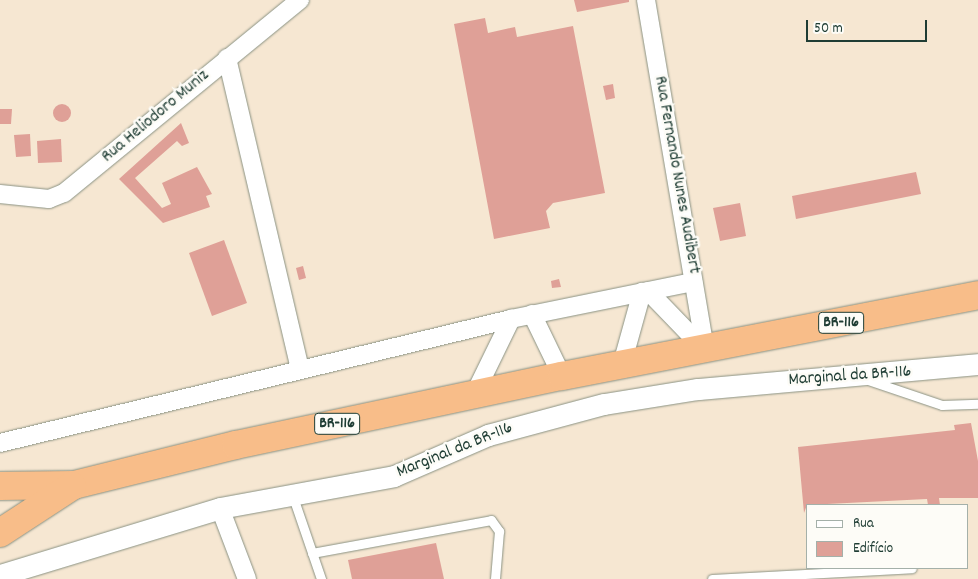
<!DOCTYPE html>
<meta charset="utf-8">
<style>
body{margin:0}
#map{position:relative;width:978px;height:579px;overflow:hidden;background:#f6e7d2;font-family:Dekko,sans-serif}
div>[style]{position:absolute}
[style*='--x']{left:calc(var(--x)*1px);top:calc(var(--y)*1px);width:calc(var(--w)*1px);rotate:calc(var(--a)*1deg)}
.building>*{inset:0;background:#dfa097}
.round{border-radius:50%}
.roads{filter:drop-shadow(0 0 1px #8a9283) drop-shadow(0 0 1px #8a9283)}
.service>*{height:9px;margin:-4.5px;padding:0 4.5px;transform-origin:4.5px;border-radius:4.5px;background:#fff}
.minor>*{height:18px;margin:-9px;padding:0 9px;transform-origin:9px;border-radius:9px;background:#fff}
.tertiary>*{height:21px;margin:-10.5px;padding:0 10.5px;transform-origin:10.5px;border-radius:10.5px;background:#fff}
.trunk>*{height:28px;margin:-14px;padding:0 14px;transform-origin:14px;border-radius:14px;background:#f8bd89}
span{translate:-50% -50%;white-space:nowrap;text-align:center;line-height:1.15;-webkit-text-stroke:5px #fdfcf7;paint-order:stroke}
.shield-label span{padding:1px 4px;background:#fdfcf7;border:1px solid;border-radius:4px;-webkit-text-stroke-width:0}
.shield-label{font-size:16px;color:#1f3d34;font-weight:700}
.street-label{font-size:18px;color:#1f3d34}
.legend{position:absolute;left:806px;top:504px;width:162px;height:65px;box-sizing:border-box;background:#fdfcf7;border:1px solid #a4b0a9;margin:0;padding:6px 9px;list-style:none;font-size:15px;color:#1f3d34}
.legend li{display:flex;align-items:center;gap:10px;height:25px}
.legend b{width:25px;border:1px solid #a4b0a9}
.scale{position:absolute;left:806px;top:20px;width:121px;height:22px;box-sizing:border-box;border:2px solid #1f3d34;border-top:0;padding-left:6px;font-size:15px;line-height:18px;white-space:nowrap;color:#1f3d34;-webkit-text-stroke:4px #fdfcf7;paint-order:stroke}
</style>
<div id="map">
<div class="building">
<div style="clip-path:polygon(574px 0,629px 0,629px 2px,577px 12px)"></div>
<div style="clip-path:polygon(485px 18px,488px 33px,515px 27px,517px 37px,573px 26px,605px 193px,553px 203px,546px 211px,550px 228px,494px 239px,454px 24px)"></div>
<div style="clip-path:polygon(613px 84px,615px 98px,606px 100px,603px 86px)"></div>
<div class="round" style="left:53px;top:104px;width:18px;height:18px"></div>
<div style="clip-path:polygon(0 109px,12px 109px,11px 124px,0 124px)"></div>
<div style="clip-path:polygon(181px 123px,189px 143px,182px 146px,177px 141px,135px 178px,162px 208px,171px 204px,162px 183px,197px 167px,212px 194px,206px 196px,210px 207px,163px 223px,119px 179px)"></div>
<div style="clip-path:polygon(30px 134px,31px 156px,16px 157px,14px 135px)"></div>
<div style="clip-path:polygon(61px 139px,62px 162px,38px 163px,37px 141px)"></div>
<div style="clip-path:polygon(916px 172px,921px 194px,796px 219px,792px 196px)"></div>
<div style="clip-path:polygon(740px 203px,746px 236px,720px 241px,713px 208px)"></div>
<div style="clip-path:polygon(224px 240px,247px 303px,212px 316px,189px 253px)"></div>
<div style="clip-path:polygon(303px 266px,306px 278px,299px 280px,296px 268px)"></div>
<div style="clip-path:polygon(559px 279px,561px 287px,552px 288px,551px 281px)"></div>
<div style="clip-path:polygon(971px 423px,978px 461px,978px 498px,939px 498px,940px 505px,928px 505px,927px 499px,807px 505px,804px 513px,798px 447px,955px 430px,954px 425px)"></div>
<div style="clip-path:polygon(436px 543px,444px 579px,352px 579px,348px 560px)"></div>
</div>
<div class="roads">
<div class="service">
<div style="--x:868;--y:380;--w:78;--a:18.7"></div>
<div style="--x:942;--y:405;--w:36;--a:-2"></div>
<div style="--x:293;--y:497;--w:87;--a:71.1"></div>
<div style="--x:312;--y:553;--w:182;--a:-10.4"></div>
<div style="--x:491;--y:520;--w:14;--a:54"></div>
<div style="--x:499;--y:531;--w:48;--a:94.8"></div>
<div style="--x:712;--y:579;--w:200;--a:-3.1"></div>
</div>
<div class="minor">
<div style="--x:646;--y:0;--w:355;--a:80.4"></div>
<div style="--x:227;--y:58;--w:320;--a:76.8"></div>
<div style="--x:0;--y:194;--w:49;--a:5.8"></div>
<div style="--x:49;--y:199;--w:16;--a:-22"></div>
<div style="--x:64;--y:193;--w:305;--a:-39.3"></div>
<div style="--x:648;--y:291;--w:82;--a:46"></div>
<div style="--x:532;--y:314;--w:69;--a:64.2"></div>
<div style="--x:622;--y:364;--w:75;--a:-74.5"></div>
<div style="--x:474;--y:395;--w:85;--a:-64"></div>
<div style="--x:0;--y:443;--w:526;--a:-13.64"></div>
<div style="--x:511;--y:319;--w:186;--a:-11.5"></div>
<div style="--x:220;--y:508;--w:76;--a:69.2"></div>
</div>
<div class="tertiary">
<div style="--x:0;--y:575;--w:230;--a:-16.9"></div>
<div style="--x:220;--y:508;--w:177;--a:-10.4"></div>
<div style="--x:394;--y:476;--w:103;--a:-23.6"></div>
<div style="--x:488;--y:435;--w:120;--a:-15"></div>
<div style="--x:604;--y:404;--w:95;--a:-9.1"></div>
<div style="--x:698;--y:389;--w:281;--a:-5.1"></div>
</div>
<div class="trunk">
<div style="--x:0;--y:486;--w:74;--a:-0.8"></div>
<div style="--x:74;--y:485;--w:167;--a:-13.9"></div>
<div style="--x:236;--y:445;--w:333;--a:-12"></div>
<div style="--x:562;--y:376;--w:424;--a:-11"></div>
<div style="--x:0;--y:533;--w:86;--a:-33.1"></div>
</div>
</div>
<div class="shield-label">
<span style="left:841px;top:323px">BR-116</span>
<span style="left:337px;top:424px">BR-116</span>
</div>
<div class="street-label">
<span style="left:156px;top:117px;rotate:-40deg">Rua Heliodoro Muniz</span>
<span style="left:676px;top:175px;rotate:80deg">Rua Fernando Nunes Audibert</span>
<span style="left:850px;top:377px;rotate:-4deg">Marginal da BR-116</span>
<span style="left:455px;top:451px;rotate:-22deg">Marginal da BR-116</span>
</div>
<ul class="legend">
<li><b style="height:6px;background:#fff"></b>Rua</li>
<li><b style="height:14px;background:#dfa097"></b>Edifício</li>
</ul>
<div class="scale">50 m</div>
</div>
